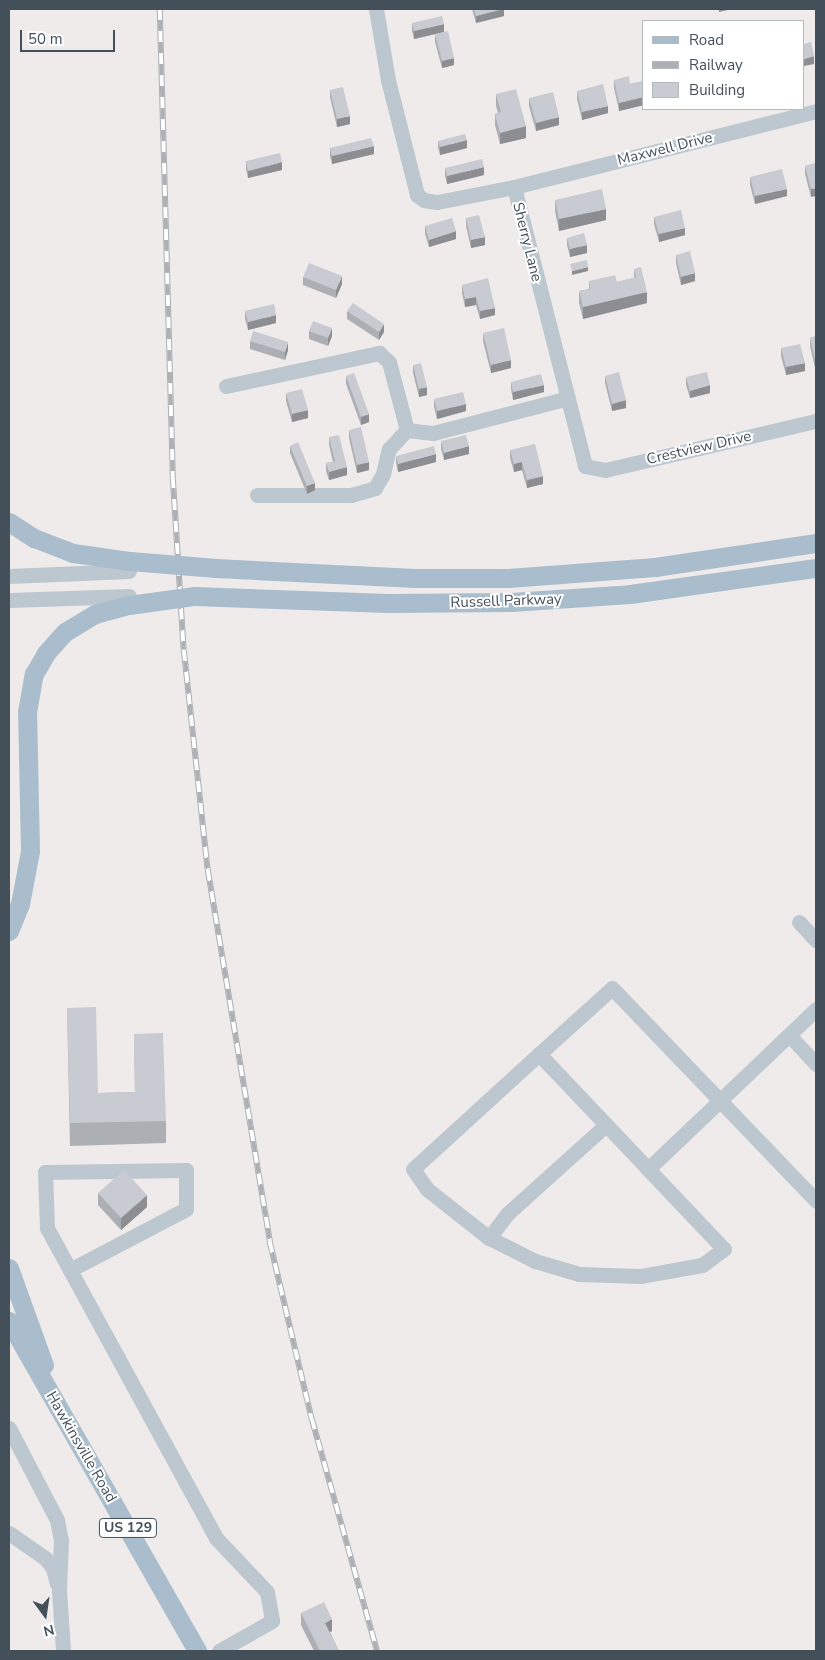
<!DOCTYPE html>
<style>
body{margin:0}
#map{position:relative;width:825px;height:1660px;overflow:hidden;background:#efebeb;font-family:"Nunito Sans",sans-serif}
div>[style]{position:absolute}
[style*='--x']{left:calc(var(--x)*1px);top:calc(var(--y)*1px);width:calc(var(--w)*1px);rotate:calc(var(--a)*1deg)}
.minor>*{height:15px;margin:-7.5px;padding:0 7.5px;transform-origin:7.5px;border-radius:7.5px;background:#bcc7cf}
.major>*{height:19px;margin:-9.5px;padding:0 9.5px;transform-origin:9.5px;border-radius:9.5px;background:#aabdcc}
.rail>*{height:5.5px;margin-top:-2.75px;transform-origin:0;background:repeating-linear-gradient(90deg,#fff 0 11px,#adb1b6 0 22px);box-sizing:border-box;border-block:1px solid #adb1b6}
.major-bridge>*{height:19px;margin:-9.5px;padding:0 9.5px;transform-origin:9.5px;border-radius:9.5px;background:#aabdcc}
.wall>*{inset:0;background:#acafb4}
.shaded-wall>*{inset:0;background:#8c8e92}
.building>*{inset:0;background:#c8cbd1}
span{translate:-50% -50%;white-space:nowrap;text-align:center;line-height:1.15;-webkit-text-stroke:4px #fff;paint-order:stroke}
.shield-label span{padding:1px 4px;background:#fff;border:1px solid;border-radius:4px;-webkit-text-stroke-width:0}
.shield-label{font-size:14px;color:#445059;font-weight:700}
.street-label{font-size:15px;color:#445059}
.frame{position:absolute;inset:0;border:10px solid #445059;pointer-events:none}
.legend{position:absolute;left:642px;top:20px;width:162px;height:90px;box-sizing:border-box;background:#fff;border:1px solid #b4b9bd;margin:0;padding:6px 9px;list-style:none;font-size:15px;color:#445059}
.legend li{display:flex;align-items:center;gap:10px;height:25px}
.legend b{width:25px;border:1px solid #b4b9bd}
.north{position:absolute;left:20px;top:1590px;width:50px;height:50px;-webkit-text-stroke:4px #fff;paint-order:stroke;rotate:166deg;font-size:14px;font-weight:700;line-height:20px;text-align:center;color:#445059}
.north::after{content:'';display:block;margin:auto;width:18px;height:22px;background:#445059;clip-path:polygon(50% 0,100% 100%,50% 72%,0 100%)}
.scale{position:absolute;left:20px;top:30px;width:95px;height:22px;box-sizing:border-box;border:2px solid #445059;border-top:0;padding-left:6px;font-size:15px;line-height:18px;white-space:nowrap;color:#445059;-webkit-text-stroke:4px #fff;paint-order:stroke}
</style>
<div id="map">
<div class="minor">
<div style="--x:376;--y:9;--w:72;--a:80.4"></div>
<div style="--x:388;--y:80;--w:119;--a:75.8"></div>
<div style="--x:417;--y:195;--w:9;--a:36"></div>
<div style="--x:424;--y:200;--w:13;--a:9"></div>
<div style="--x:437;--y:202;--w:78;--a:-11"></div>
<div style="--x:514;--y:187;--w:311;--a:-14.1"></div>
<div style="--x:514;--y:187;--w:288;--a:75.7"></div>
<div style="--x:585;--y:466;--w:20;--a:11"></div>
<div style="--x:605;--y:470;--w:217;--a:-13.1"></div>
<div style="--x:226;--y:386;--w:157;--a:-12.2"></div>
<div style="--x:379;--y:353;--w:13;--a:42"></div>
<div style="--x:389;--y:362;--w:70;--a:75.2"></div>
<div style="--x:257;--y:495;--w:94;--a:0"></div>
<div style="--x:351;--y:495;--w:25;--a:-16"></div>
<div style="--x:375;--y:488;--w:16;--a:-60"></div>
<div style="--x:383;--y:474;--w:26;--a:-77"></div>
<div style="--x:389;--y:449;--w:26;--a:-47"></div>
<div style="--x:407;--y:430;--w:26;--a:7"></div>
<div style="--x:433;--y:433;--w:139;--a:-14.5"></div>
<div style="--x:9;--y:576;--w:120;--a:-2.4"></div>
<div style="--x:9;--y:600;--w:120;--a:-1.9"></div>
<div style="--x:799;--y:922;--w:25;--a:47"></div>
<div style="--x:789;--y:1035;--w:40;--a:47"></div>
<div style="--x:539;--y:1054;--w:158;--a:46.5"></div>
<div style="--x:648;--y:1169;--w:110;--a:46.5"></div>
<div style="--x:724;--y:1249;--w:27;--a:144"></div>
<div style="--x:702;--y:1265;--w:63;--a:169.9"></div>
<div style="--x:640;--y:1276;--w:61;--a:-178.1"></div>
<div style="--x:579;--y:1274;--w:46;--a:-163.5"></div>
<div style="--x:535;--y:1261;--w:51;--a:-153.4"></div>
<div style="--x:489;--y:1238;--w:79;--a:-141.7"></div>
<div style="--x:427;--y:1189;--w:24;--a:-125"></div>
<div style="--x:413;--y:1169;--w:171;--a:-42.4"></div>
<div style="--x:539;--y:1054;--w:98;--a:-42.1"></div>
<div style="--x:612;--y:988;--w:295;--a:46.2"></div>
<div style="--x:648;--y:1169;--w:232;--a:-43.6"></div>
<div style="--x:186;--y:1170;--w:39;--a:90"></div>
<div style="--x:186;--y:1209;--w:131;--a:152.3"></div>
<div style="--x:70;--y:1270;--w:48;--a:-118.7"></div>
<div style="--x:47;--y:1228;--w:56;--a:-92"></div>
<div style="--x:45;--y:1172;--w:141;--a:-0.8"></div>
<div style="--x:489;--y:1238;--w:30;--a:-53"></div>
<div style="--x:507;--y:1214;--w:133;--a:-42"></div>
<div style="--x:70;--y:1270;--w:305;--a:61.4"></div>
<div style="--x:216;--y:1538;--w:74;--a:46.6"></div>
<div style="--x:267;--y:1592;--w:29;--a:80"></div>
<div style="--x:272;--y:1621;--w:61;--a:150.5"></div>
<div style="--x:9;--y:1428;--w:104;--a:62.4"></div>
<div style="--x:57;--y:1520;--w:20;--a:79"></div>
<div style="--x:61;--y:1540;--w:50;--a:92.3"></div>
<div style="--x:59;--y:1590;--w:61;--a:86.2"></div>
<div style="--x:9;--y:1533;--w:44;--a:34.8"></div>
<div style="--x:45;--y:1558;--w:13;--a:51"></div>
<div style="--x:53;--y:1568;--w:16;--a:76"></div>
</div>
<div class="major">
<div style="--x:9;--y:522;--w:30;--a:33"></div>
<div style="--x:34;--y:538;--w:42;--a:21"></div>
<div style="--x:73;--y:553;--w:58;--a:8"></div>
<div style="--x:216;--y:568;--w:199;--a:2.9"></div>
<div style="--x:415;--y:578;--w:93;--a:0"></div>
<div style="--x:508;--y:578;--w:147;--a:-4.3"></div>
<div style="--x:655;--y:567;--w:163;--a:-8.5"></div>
<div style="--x:194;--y:596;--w:194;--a:2.1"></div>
<div style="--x:388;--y:603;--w:123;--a:-0.5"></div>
<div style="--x:511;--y:602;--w:119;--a:-3.8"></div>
<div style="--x:630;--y:594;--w:188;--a:-8"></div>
<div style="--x:9;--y:931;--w:29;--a:-68"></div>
<div style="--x:20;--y:904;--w:54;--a:-79.3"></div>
<div style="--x:30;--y:851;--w:139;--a:-91.2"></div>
<div style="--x:27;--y:712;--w:39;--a:-80"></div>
<div style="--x:34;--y:674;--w:24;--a:-60"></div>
<div style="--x:46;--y:653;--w:28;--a:-48"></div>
<div style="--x:65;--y:632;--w:35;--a:-31"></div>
<div style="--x:95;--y:614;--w:35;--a:-15"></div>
<div style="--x:9;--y:1268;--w:103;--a:70.2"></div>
<div style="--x:9;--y:1321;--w:380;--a:60.3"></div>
</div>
<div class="rail">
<div style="--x:160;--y:9;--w:468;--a:88.4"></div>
<div style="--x:173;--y:477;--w:173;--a:86.4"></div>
<div style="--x:184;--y:650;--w:221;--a:83.8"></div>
<div style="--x:208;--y:870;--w:377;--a:80.5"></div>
<div style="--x:270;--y:1242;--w:182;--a:76.7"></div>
<div style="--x:312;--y:1419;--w:241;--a:74.3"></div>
</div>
<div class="major-bridge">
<div style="--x:130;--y:561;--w:86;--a:4.7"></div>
<div style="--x:129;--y:605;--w:66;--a:-7.9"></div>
</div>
<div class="wall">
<div style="clip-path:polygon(472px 9px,504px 9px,504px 16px,476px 23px)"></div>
<div style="clip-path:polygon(412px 23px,444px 32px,414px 39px,412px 31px)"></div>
<div style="clip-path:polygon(435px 34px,454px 65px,442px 68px,435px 42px)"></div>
<div style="clip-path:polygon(614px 80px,630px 84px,644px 81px,644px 105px,619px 111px,614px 88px)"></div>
<div style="clip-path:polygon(330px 90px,350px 124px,337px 127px,330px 97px)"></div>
<div style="clip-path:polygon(577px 91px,608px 113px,582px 120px,577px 99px)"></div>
<div style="clip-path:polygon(496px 94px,526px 138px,500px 144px,495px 125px,495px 114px,498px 113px,496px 106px)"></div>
<div style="clip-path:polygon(529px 98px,559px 125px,536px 131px,529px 106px)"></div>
<div style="clip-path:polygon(438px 141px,467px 148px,440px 155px,438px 148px)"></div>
<div style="clip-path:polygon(330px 148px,374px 154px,332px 164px,330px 156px)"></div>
<div style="clip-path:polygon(246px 161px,282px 170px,248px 178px,246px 169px)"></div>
<div style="clip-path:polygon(816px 163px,811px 197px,805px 174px,805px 166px)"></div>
<div style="clip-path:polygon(445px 168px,484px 175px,447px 184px,445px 176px)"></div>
<div style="clip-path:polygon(750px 177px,787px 196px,755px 204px,750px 185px)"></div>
<div style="clip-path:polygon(555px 200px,606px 220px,559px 231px,555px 211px)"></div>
<div style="clip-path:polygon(654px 217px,685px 235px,659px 242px,654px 224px)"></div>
<div style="clip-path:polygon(466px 218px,485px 245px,471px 248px,466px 226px)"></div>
<div style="clip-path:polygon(425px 226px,456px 239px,429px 247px,425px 234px)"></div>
<div style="clip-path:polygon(567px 238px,587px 253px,570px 257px,567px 245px)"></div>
<div style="clip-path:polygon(676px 255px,695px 281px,681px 285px,676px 263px)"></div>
<div style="clip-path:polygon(634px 269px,647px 303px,583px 319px,579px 303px,579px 291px,589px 289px,589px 281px,617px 282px,634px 278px)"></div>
<div style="clip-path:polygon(303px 277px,342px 284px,336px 298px,303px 285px)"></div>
<div style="clip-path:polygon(462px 285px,495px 315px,480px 319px,476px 305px,465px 307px,462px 293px)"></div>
<div style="clip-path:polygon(245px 311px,276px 323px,248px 330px,245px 319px)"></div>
<div style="clip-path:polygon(347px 311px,384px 332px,379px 340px,347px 319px)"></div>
<div style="clip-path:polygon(309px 331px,332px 336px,328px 346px,309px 339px)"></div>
<div style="clip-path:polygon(483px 333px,511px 368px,491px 373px,483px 341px)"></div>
<div style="clip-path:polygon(816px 336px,816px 367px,815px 368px,810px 346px,810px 338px)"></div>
<div style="clip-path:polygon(250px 341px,288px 350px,285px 360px,250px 349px)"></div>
<div style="clip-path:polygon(781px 348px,805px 371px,786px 375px,781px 356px)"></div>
<div style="clip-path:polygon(413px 365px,427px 395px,419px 397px,413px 373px)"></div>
<div style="clip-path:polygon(346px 376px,369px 422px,361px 425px,346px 384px)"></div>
<div style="clip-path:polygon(605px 376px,626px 408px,612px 411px,605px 383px)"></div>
<div style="clip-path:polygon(686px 377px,710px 393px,690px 398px,686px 385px)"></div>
<div style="clip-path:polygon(511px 382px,544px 392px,513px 400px,511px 389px)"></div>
<div style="clip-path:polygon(286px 393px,308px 418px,292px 422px,286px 401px)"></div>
<div style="clip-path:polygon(434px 399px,466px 411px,437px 419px,434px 407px)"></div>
<div style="clip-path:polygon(349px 430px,369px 470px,357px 473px,349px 438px)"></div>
<div style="clip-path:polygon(329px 437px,347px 475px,329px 480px,326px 471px,326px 463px,333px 462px,329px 445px)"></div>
<div style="clip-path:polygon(441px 441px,469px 454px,444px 460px,441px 449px)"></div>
<div style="clip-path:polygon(290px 446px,315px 490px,307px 494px,290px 453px)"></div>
<div style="clip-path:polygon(510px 450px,543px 484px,527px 488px,522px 470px,514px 472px,510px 458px)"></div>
<div style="clip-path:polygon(396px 456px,436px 462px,398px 472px,396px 463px)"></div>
<div style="clip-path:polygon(67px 1008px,98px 1093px,135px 1092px,134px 1034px,166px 1121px,166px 1143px,70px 1146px)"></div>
<div style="clip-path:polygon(98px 1193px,147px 1207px,121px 1230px,98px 1205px)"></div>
<div style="clip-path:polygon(301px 1613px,332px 1631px,330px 1632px,339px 1651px,314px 1651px,301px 1625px)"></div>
</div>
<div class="shaded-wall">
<div style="clip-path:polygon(504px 9px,504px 16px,476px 23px,476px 16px)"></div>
<div style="clip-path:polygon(719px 9px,732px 9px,719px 12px)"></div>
<div style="clip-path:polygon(444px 24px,444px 32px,414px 39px,414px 31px)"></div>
<div style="clip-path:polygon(814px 56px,814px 64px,804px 66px,804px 59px)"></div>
<div style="clip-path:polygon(454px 58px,454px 65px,442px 68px,442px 61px)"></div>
<div style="clip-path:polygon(644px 97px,644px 105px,619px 111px,619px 103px)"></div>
<div style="clip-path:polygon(608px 106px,608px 113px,582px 120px,582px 112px)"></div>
<div style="clip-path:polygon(350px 116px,350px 124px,337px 127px,337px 119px)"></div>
<div style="clip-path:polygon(559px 117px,559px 125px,536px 131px,536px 123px)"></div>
<div style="clip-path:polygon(526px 126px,526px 138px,500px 144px,500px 133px)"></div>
<div style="clip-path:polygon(467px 140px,467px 148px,440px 155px,440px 147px)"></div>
<div style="clip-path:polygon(374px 146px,374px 154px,332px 164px,332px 156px)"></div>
<div style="clip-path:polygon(282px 162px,282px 170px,248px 178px,248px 171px)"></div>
<div style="clip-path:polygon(484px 167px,484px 175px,447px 184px,447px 176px)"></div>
<div style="clip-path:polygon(816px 188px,816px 196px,811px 197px,811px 189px)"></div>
<div style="clip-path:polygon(787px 189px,787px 196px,755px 204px,755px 196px)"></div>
<div style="clip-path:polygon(606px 209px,606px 220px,559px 231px,559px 219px)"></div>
<div style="clip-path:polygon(685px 228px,685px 235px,659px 242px,659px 234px)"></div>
<div style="clip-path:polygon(456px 231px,456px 239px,429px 247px,429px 240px)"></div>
<div style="clip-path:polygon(485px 237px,485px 245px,471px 248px,471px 240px)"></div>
<div style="clip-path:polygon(587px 245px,587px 253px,570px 257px,570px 249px)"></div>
<div style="clip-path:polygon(588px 267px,588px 271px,572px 275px,572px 271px)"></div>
<div style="clip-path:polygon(695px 273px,695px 281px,681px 285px,681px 277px)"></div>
<div style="clip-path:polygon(342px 276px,342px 284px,336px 298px,336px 290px)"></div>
<div style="clip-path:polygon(647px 292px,647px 303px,583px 319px,583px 307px)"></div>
<div style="clip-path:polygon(476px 297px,476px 305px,465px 307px,465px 299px)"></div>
<div style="clip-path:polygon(495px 308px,495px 315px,480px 319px,480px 311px)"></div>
<div style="clip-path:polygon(276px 315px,276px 323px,248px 330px,248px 322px)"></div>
<div style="clip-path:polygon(384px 324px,384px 332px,379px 340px,379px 332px)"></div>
<div style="clip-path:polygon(332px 328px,332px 336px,328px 346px,328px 338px)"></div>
<div style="clip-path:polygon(288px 342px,288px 350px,285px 360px,285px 352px)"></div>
<div style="clip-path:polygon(511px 360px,511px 368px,491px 373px,491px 365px)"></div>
<div style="clip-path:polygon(815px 360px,816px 360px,816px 367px,815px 368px)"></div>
<div style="clip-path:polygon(805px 363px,805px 371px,786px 375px,786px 367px)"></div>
<div style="clip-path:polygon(544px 385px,544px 392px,513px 400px,513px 392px)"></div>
<div style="clip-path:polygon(710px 385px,710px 393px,690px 398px,690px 391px)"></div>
<div style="clip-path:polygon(427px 387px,427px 395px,419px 397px,419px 389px)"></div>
<div style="clip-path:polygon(626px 400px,626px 408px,612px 411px,612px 404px)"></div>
<div style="clip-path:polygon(466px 404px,466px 411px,437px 419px,437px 411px)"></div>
<div style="clip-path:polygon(308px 410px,308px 418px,292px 422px,292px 414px)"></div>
<div style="clip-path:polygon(369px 414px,369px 422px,361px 425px,361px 417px)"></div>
<div style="clip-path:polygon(469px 446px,469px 454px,444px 460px,444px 453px)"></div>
<div style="clip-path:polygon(436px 454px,436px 462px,398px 472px,398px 464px)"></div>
<div style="clip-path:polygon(369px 462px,369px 470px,357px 473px,357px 465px)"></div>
<div style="clip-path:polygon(522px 462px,522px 470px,514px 472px,514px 464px)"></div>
<div style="clip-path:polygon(347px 467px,347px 475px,329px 480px,329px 472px)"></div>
<div style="clip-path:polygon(543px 476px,543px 484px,527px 488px,527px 480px)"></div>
<div style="clip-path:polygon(315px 483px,315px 490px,307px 494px,307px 486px)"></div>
<div style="clip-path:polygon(147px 1195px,147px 1207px,121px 1230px,121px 1218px)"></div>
<div style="clip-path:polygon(332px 1619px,332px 1631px,325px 1634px,325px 1623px)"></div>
</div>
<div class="building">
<div style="clip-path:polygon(474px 9px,503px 9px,476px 16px)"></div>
<div style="clip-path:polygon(442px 16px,444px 24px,414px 31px,412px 23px)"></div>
<div style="clip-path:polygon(448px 31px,454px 58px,442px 61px,435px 34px)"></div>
<div style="clip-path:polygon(811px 42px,814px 56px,804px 59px,804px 44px)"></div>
<div style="clip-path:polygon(629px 76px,630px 84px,644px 81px,644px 97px,619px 103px,614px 80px)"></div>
<div style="clip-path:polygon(603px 84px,608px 106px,582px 112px,577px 91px)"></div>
<div style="clip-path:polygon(343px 87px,350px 116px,337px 119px,330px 90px)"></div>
<div style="clip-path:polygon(516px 89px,526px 126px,500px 133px,495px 114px,501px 112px,496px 94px)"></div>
<div style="clip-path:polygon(553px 92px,559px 117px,536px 123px,529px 98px)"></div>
<div style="clip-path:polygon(465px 134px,467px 140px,440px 147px,438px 141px)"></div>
<div style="clip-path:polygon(371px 138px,374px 146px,332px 156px,330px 148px)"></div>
<div style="clip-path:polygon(280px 153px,282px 162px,248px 171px,246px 161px)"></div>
<div style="clip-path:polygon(482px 159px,484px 167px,447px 176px,445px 168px)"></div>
<div style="clip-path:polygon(816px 163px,816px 188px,811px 189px,805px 166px)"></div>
<div style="clip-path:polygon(782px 169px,787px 189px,755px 196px,750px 177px)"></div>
<div style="clip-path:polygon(602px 189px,606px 209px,559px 219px,555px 200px)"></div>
<div style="clip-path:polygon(681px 210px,685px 228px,659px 234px,654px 217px)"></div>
<div style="clip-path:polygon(479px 215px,485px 237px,471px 240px,466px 218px)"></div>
<div style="clip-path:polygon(452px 218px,456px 231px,429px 240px,425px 226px)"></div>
<div style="clip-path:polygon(584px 233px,587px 245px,570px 249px,567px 238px)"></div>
<div style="clip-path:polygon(690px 251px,695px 273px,681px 277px,676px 255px)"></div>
<div style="clip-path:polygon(587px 260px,588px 267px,572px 271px,570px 264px)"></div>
<div style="clip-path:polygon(309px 263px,342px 276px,336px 290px,303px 277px)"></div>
<div style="clip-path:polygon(641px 267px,647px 292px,583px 307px,579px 291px,590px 289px,589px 281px,615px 275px,617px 282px,636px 277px,634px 269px)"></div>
<div style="clip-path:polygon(488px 278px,495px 308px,480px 311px,476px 297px,465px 299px,462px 285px)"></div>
<div style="clip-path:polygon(353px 303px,384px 324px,379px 332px,347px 311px)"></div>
<div style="clip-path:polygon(274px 304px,276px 315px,248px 322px,245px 311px)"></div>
<div style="clip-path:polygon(313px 321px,332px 328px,328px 338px,309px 331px)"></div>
<div style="clip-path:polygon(504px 328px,511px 360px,491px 365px,483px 333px)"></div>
<div style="clip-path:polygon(253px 331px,288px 342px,285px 352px,250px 341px)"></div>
<div style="clip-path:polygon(816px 336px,816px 360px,815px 360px,810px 338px)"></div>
<div style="clip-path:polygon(800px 344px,805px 363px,786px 367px,781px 348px)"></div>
<div style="clip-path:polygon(421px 363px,427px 387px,419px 389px,413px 365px)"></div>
<div style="clip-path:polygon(619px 372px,626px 400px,612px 404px,605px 376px)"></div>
<div style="clip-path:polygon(707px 372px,710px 385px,690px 391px,686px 377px)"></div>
<div style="clip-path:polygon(354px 373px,369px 414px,361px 417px,346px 376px)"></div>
<div style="clip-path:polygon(541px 374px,544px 385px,513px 392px,511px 382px)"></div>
<div style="clip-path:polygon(302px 389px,308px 410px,292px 414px,286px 393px)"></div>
<div style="clip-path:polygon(463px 392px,466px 404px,437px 411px,434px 399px)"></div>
<div style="clip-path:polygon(361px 427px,369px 462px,357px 465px,349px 430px)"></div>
<div style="clip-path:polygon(339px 435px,347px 467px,329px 472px,326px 463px,335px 461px,329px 437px)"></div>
<div style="clip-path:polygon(466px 435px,469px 446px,444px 453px,441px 441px)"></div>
<div style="clip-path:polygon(298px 442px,315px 483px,307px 486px,290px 446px)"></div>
<div style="clip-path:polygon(535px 444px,543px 476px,527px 480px,522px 462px,514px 464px,510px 450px)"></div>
<div style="clip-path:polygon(434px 446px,436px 454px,398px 464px,396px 456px)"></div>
<div style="clip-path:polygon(96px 1007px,98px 1093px,135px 1092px,134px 1034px,163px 1033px,166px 1121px,70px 1123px,67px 1008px)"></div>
<div style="clip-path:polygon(124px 1170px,147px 1195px,121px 1218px,98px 1193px)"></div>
<div style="clip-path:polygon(324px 1602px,332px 1619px,325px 1623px,339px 1651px,320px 1651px,301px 1613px)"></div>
</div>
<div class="shield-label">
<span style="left:128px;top:1528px">US 129</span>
</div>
<div class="street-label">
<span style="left:665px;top:149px;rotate:-14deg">Maxwell Drive</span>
<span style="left:527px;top:242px;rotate:76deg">Sherry Lane</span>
<span style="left:699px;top:448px;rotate:-13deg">Crestview Drive</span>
<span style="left:506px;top:601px;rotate:-2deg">Russell Parkway</span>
<span style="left:81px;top:1447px;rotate:60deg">Hawkinsville Road</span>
</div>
<div class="frame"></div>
<ul class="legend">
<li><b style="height:6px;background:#aabdcc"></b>Road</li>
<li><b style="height:6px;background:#adb1b6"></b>Railway</li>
<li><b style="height:14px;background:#c8cbd1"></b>Building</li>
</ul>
<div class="north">N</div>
<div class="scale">50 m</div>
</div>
